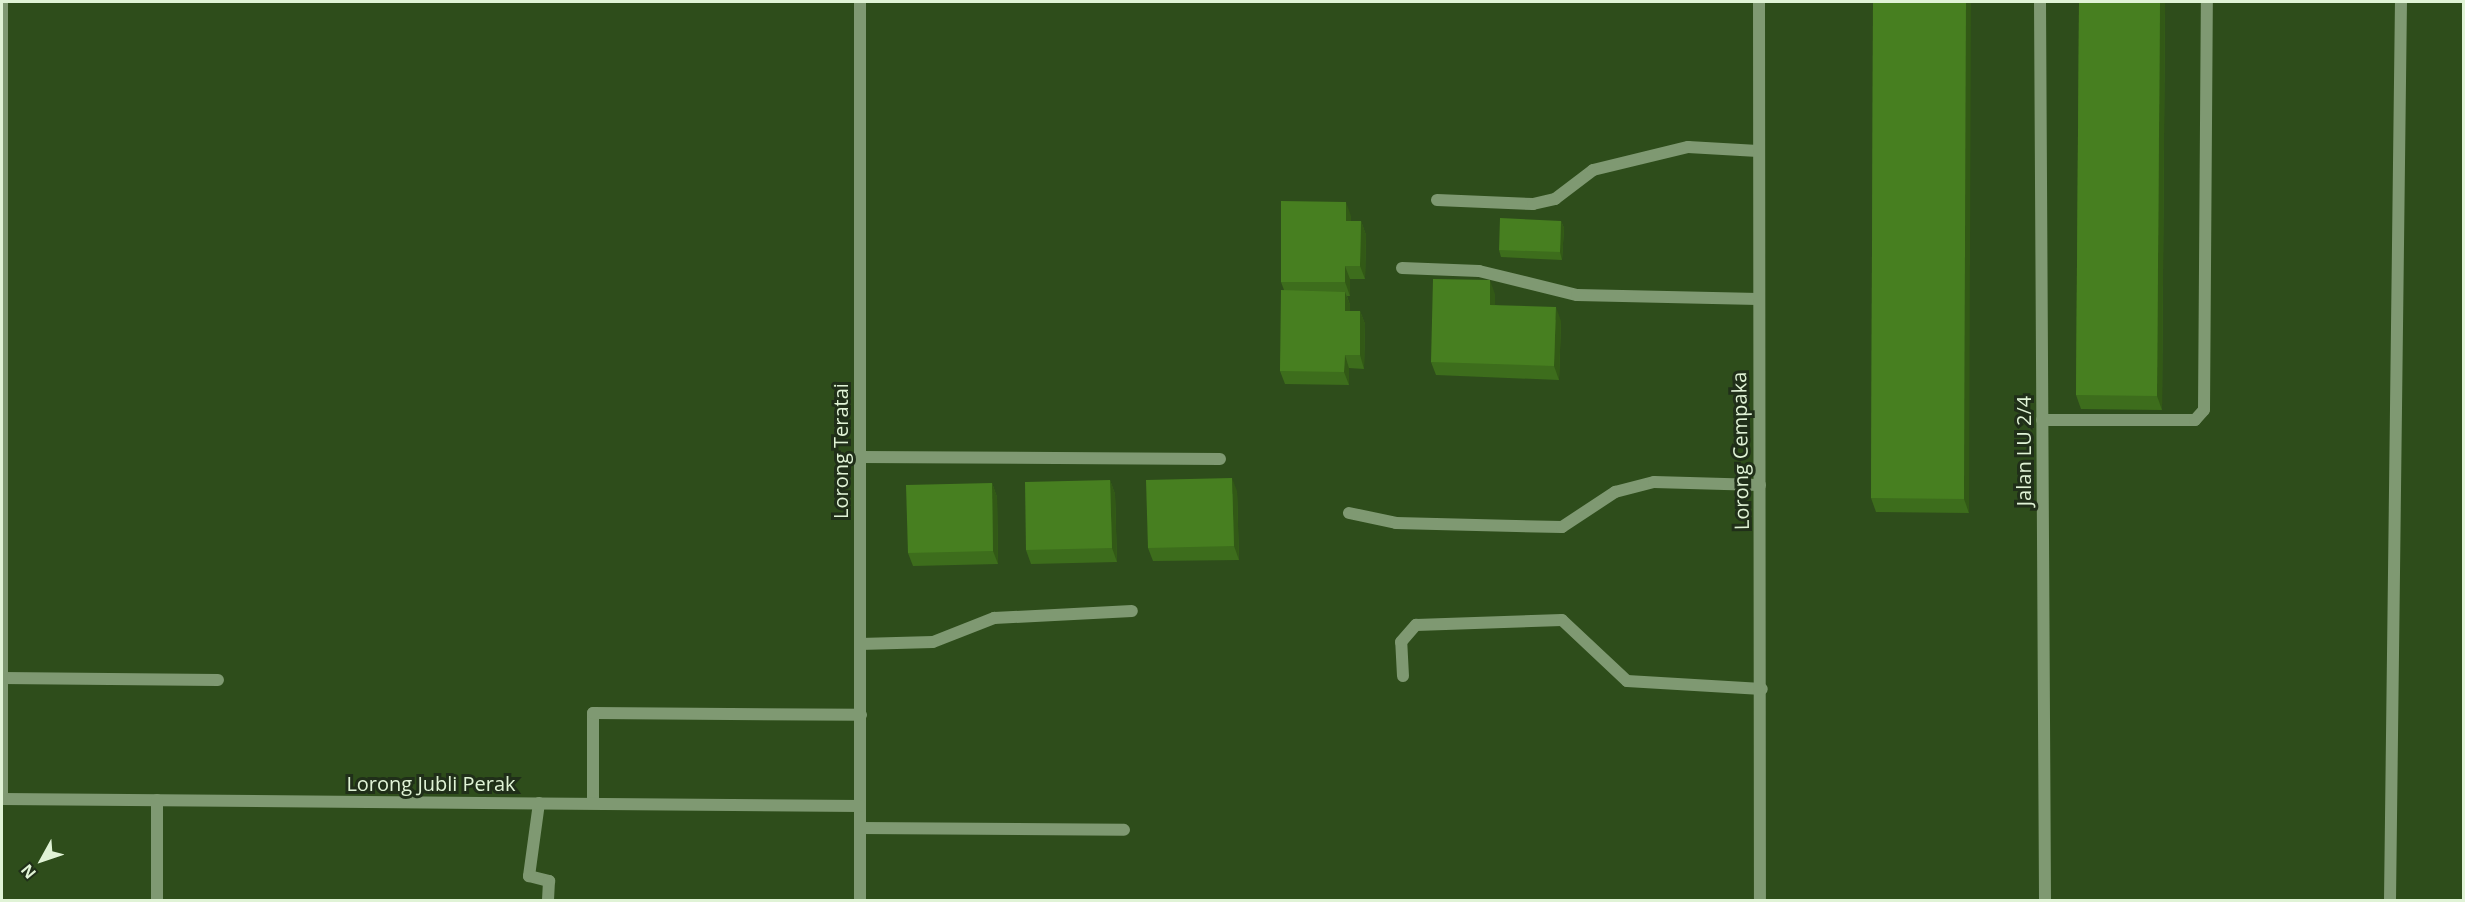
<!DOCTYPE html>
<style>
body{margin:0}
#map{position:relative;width:2465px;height:902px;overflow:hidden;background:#2e4d1b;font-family:"Open Sans",sans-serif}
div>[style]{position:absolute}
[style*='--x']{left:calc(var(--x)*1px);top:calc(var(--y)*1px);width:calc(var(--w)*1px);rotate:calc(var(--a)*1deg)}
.lane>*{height:12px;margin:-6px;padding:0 6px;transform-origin:6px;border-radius:6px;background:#7f9972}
.street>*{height:12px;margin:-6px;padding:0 6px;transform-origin:6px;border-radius:6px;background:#7f9972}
.wall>*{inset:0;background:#3d6d1c}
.shaded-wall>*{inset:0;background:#325916}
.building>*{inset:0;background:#477f20}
span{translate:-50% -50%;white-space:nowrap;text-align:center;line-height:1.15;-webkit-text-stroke:6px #202f19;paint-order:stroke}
.street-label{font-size:20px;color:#e0f3d6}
.frame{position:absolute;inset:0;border:3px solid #e0f3d6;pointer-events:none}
.north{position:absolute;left:12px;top:830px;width:60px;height:60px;-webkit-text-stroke:4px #202f19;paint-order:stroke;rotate:230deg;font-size:16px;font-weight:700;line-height:24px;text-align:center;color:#e0f3d6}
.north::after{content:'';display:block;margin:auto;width:21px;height:27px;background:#e0f3d6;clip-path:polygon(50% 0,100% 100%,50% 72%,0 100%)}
</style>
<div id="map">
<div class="lane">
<div style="--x:1437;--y:200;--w:96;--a:2.4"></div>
<div style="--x:1533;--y:204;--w:23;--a:-13"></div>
<div style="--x:1555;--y:199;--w:48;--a:-37.3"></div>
<div style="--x:1593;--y:170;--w:98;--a:-13.6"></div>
<div style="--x:1688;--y:147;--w:70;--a:3.3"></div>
<div style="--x:1402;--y:268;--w:77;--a:2.2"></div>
<div style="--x:1479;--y:271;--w:101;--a:13.8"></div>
<div style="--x:1577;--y:295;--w:181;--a:1.3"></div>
<div style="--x:2042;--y:420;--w:153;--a:0"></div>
<div style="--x:2195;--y:420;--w:13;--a:-48"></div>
<div style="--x:2204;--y:410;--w:408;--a:-89.6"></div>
<div style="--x:860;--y:457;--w:360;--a:0.3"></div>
<div style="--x:1349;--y:513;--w:48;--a:12"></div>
<div style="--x:1396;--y:523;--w:166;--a:1.4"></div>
<div style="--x:1562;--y:527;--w:64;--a:-33.4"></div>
<div style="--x:1615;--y:492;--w:40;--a:-14.4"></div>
<div style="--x:1654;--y:482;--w:106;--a:1.6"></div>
<div style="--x:860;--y:644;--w:73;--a:-1.6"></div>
<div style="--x:933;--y:642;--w:66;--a:-21.5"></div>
<div style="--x:994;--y:618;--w:138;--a:-2.9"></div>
<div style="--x:1403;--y:676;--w:34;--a:-93"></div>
<div style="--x:1401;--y:642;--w:23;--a:-49"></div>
<div style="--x:1416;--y:625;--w:146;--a:-2"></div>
<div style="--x:1562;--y:620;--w:89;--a:43.2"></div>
<div style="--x:1627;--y:681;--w:135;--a:3.4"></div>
<div style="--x:2;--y:678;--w:216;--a:0.5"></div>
<div style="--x:539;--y:803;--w:74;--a:97.8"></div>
<div style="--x:529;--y:876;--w:21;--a:14"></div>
<div style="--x:549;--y:881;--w:19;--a:93"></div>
<div style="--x:593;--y:803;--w:90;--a:-90"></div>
<div style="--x:593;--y:713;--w:268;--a:0.4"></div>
<div style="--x:860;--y:828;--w:264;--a:0.4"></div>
</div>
<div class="street">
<div style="--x:860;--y:2;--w:898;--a:90"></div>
<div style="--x:1759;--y:2;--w:898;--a:89.94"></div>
<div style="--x:2040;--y:2;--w:898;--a:89.68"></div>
<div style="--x:2;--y:799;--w:858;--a:0.47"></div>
<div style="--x:2;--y:799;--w:797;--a:-90"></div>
<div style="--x:157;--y:900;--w:100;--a:-90"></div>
<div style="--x:2390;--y:900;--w:898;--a:-89.3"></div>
</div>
<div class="wall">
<div style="clip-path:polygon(1873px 2px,1969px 513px,1876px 512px,1871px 498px)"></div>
<div style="clip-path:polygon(2079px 2px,2165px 2px,2162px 410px,2081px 409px,2076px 395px)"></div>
<div style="clip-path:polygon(1351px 216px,1351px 221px,1361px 221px,1366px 235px,1365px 279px,1350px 279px,1350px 296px,1347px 296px,1350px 305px,1350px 311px,1360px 311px,1365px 324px,1364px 369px,1349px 368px,1349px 385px,1285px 384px,1280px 371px,1284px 290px,1281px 282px)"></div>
<div style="clip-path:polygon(1561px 221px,1564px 228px,1562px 260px,1501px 257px,1499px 250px)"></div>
<div style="clip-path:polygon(1495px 294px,1495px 305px,1561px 321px,1559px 380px,1436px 375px,1431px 362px)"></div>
<div style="clip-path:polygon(1110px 480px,1115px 494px,1117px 562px,1031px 564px,1026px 550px)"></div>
<div style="clip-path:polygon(992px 483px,997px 497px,998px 564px,913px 566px,908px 553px)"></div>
<div style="clip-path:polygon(1237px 491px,1239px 560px,1153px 561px,1148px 548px)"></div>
</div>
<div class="shaded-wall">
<div style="clip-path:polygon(1966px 2px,1971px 2px,1969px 513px,1964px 499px)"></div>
<div style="clip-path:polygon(2160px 2px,2165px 2px,2162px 410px,2157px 396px)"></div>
<div style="clip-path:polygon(1346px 202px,1351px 216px,1351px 235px,1346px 221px)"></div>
<div style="clip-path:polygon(1361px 221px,1366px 235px,1365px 279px,1360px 266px)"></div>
<div style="clip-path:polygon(1561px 221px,1564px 228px,1562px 260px,1560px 252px)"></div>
<div style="clip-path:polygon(1345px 266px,1350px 279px,1350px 296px,1345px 282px)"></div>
<div style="clip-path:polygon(1490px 280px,1495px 294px,1495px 319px,1490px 305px)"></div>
<div style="clip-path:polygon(1345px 292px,1350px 305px,1350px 324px,1345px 311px)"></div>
<div style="clip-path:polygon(1556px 307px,1561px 321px,1559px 380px,1554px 366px)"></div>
<div style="clip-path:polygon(1360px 311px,1365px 324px,1364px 369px,1360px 355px)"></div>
<div style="clip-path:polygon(1345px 355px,1349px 368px,1349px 385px,1344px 372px)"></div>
<div style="clip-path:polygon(1232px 478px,1237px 491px,1239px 560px,1234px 546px)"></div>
<div style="clip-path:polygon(1110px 480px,1115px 494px,1117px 562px,1112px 548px)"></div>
<div style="clip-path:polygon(992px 483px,997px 497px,998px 564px,993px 551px)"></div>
</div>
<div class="building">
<div style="clip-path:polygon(1873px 2px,1966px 2px,1964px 499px,1871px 498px)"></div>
<div style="clip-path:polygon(2079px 2px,2160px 2px,2157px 396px,2076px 395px)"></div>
<div style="clip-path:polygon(1281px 201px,1346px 202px,1346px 221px,1361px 221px,1360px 266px,1345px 266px,1345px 282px,1281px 282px)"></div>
<div style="clip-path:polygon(1500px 218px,1561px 221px,1560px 252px,1499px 250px)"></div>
<div style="clip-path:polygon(1433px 279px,1490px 280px,1490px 305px,1556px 307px,1554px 366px,1431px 362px)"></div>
<div style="clip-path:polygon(1281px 290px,1345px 292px,1345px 311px,1360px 311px,1360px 355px,1345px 355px,1344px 372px,1280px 371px)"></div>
<div style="clip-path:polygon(1232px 478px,1234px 546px,1148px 548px,1146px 480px)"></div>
<div style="clip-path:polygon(1110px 480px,1112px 548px,1026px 550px,1025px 482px)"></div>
<div style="clip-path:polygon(992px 483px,993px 551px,908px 553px,906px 485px)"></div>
</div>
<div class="street-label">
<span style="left:840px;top:451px;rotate:-90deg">Lorong Teratai</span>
<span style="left:1740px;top:451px;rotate:-91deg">Lorong Cempaka</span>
<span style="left:2023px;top:451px;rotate:-90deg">Jalan LU 2/4</span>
<span style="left:431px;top:783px">Lorong Jubli Perak</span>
</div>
<div class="frame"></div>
<div class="north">N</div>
</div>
